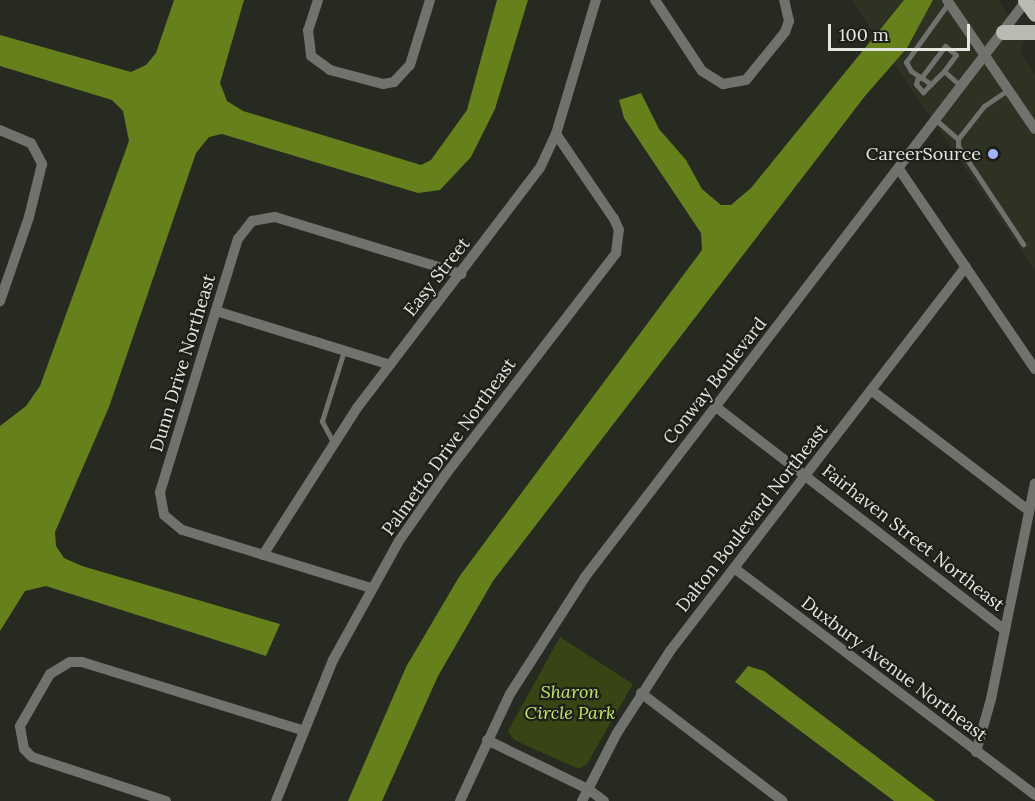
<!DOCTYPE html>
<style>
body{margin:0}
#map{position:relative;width:1035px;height:801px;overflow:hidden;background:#272a21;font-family:Lora,serif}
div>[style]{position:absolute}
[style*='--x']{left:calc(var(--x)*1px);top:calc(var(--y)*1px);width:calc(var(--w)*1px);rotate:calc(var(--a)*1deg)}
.built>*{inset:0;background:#2d3223}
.green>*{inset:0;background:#374413}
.water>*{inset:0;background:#66801b}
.lane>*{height:5px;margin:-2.5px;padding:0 2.5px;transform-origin:2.5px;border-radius:2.5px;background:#70726d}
.street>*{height:10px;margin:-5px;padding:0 5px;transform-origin:5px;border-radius:5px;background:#70726d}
.primary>*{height:15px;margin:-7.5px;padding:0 7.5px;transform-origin:7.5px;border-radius:7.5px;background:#b7bbb1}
.dots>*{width:16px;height:16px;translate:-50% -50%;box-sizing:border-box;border:3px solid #1d2018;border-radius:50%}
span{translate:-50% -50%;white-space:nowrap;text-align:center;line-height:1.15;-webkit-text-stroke:4.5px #1d2018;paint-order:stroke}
.poi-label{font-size:18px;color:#e4e6e0}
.right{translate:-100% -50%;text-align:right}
.street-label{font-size:18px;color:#e4e6e0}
.park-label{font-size:18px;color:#c2e66b;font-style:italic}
.scale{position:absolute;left:828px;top:24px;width:142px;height:27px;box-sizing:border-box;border:3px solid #e4e6e0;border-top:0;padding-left:8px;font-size:18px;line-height:21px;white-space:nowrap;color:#e4e6e0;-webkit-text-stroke:4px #1d2018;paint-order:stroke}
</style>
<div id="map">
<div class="built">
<div style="clip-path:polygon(851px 0,904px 0,874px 34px)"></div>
<div style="clip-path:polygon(933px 0,998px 0,1024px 40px,1020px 51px,1035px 74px,1035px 270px,894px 64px,907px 48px)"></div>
</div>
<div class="green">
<div style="clip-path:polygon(560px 637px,633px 684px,587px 764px,579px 769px,514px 740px,508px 731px)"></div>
</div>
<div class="water">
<div style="clip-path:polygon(174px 0,244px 0,220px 83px,227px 101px,243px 111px,421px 165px,431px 160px,467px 110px,497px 0,528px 0,495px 109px,471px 157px,440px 190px,418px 193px,222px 134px,209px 137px,196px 153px,109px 407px,55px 532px,56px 546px,64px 558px,82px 566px,280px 624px,266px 656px,46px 586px,25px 591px,0 631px,0 426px,26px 406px,40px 386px,129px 141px,123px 111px,112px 100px,0 66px,0 35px,131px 72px,146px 65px,156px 53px)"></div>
<div style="clip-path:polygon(904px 0,933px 0,907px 48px,865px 96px,493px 581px,438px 676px,382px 801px,348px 801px,406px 667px,459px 577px,702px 250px,701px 233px,624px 118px,619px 100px,641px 93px,659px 129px,686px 160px,702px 189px,721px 205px,731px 205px,751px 188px)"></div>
<div style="clip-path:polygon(748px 666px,764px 671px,935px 801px,894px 801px,735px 682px)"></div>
</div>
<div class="lane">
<div style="--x:949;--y:2;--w:74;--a:125.6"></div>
<div style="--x:906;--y:62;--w:10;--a:61"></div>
<div style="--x:911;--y:71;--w:24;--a:33"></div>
<div style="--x:931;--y:84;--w:18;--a:-45"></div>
<div style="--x:944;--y:71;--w:24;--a:42"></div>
<div style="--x:918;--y:77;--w:7;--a:106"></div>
<div style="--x:916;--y:84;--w:11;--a:49"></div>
<div style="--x:923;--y:92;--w:11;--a:-45"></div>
<div style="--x:921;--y:78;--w:40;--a:-53"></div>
<div style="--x:945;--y:46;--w:14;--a:39"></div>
<div style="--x:956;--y:55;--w:20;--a:127"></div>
<div style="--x:936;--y:120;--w:29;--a:41"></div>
<div style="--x:958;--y:139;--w:42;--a:-51.8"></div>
<div style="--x:984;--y:106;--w:29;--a:-34"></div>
<div style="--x:958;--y:139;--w:7;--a:90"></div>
<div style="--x:958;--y:146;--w:118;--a:56.4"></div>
<div style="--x:333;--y:442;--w:24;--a:-118"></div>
<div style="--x:322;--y:421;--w:73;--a:-72.6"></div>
</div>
<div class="street">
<div style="--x:318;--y:0;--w:32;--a:108"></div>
<div style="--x:308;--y:30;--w:26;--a:83"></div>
<div style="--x:311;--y:56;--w:24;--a:36"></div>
<div style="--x:330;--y:70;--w:55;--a:14.8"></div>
<div style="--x:383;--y:84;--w:11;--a:-10"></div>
<div style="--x:394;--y:82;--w:23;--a:-47"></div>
<div style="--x:410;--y:65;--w:68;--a:-72.9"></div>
<div style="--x:655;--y:0;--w:85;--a:56.5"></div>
<div style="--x:702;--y:71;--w:25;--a:32"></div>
<div style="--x:723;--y:84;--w:23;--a:-10"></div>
<div style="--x:746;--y:80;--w:62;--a:-50.9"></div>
<div style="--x:785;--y:32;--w:12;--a:-70"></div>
<div style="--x:789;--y:21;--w:22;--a:-103"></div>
<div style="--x:947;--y:0;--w:156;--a:55.7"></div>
<div style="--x:0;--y:130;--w:34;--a:23"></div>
<div style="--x:31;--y:143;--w:24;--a:62"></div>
<div style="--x:42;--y:164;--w:55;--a:103.8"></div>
<div style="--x:29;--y:217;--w:89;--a:109"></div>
<div style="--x:899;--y:169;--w:242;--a:55.8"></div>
<div style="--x:216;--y:311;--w:182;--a:17.2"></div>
<div style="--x:871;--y:390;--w:199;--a:37.4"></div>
<div style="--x:716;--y:407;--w:365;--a:37.7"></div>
<div style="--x:263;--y:555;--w:174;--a:-57.4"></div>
<div style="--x:357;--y:408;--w:302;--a:-52.7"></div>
<div style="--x:540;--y:168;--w:38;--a:-65"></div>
<div style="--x:556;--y:134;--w:140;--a:-73.4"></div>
<div style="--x:734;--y:568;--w:377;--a:37"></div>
<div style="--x:371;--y:588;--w:198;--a:-162.9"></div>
<div style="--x:182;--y:530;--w:23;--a:-140"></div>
<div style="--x:164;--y:515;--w:23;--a:-100"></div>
<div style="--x:160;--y:492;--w:265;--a:-72.9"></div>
<div style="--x:238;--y:239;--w:23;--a:-52"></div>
<div style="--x:252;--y:221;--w:23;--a:-10"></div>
<div style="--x:275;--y:217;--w:195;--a:17"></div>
<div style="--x:641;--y:693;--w:178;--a:37.3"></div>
<div style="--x:487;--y:740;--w:112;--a:25.9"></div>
<div style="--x:588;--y:789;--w:20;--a:37"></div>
<div style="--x:976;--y:752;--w:55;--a:-74.2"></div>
<div style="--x:991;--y:699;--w:220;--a:-78.5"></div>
<div style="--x:166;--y:801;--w:141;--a:-161.8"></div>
<div style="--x:32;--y:757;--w:11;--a:-135"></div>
<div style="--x:24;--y:749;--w:23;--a:-100"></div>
<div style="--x:20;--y:726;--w:60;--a:-60"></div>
<div style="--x:50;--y:674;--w:23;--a:-31"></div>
<div style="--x:70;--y:662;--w:12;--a:0"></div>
<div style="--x:82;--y:662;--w:230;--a:17.2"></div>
<div style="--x:276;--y:801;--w:152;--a:-68"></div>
<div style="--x:333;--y:660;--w:136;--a:-61"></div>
<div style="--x:399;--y:541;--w:82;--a:-55"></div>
<div style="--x:446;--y:474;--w:279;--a:-52.4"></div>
<div style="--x:616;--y:253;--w:23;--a:-83"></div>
<div style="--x:619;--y:230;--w:12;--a:-114"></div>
<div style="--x:614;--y:219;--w:103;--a:-124.3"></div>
<div style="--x:460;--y:801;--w:118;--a:-65"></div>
<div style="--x:510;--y:694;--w:139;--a:-57.3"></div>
<div style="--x:585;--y:577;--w:725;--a:-52.56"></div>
<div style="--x:582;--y:801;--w:76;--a:-62.8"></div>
<div style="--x:617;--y:733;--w:98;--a:-57.1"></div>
<div style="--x:670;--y:651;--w:485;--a:-52.4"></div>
</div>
<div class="primary">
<div style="--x:1025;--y:0;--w:17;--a:54"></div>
<div style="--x:1003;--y:32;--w:32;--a:0"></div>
</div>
<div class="dots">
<div style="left:993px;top:154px;background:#a1b3fd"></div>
</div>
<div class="poi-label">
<span class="right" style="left:981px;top:154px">CareerSource</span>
</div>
<div class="street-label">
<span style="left:437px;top:277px;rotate:-52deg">Easy Street</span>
<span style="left:183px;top:363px;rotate:-73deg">Dunn Drive Northeast</span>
<span style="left:715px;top:381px;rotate:-52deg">Conway Boulevard</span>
<span style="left:449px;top:447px;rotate:-54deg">Palmetto Drive Northeast</span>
<span style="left:752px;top:518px;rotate:-52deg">Dalton Boulevard Northeast</span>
<span style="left:913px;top:538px;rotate:38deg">Fairhaven Street Northeast</span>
<span style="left:894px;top:669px;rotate:37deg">Duxbury Avenue Northeast</span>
</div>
<div class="park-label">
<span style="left:570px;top:703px">Sharon<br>Circle Park</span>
</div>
<div class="scale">100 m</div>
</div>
